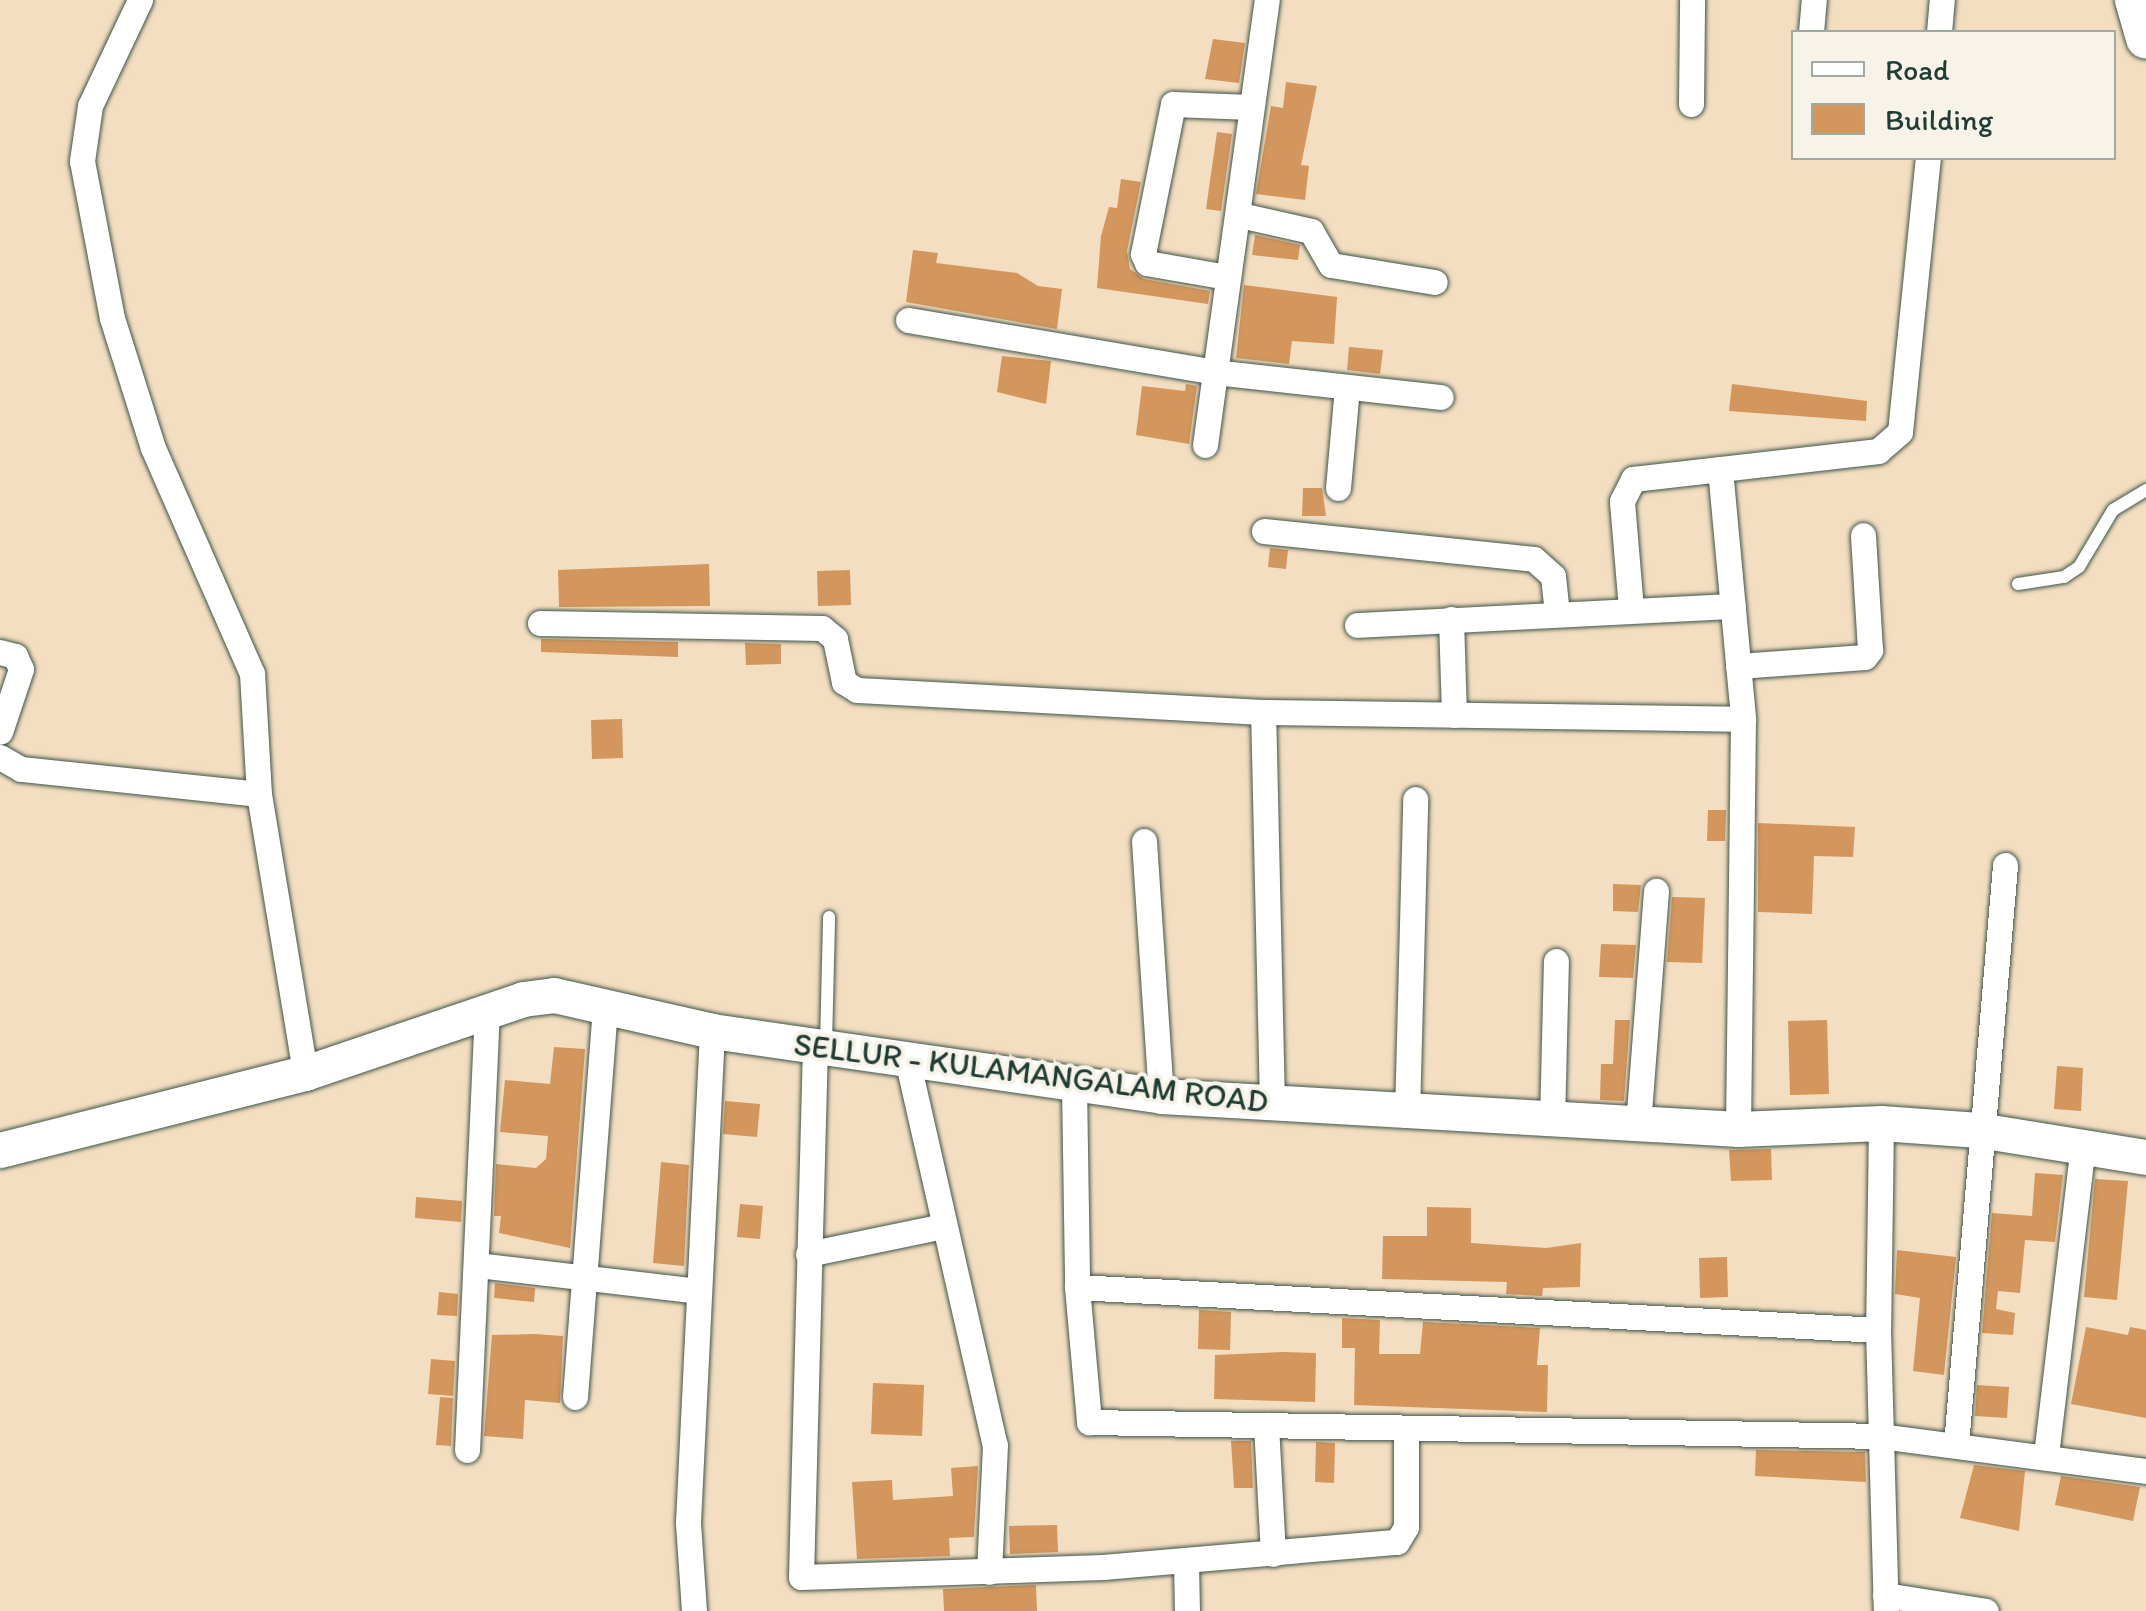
<!DOCTYPE html>
<style>
body{margin:0}
#map{position:relative;width:2146px;height:1611px;overflow:hidden;background:#f4dec1;font-family:Itim,sans-serif}
div>[style]{position:absolute}
[style*='--x']{left:calc(var(--x)*1px);top:calc(var(--y)*1px);width:calc(var(--w)*1px);rotate:calc(var(--a)*1deg)}
.building>*{inset:0;background:#d3965c}
.roads{filter:drop-shadow(0 0 2px #3f5549) drop-shadow(0 0 2px #3f5549)}
.lane>*{height:12px;margin:-6px;padding:0 6px;transform-origin:6px;border-radius:6px;background:#fff}
.street>*{height:25px;margin:-12.5px;padding:0 12.5px;transform-origin:12.5px;border-radius:12.5px;background:#fff}
.secondary>*{height:35px;margin:-17.5px;padding:0 17.5px;transform-origin:17.5px;border-radius:17.5px;background:#fff}
.primary>*{height:40px;margin:-20px;padding:0 20px;transform-origin:20px;border-radius:20px;background:#fff}
span{translate:-50% -50%;white-space:nowrap;text-align:center;line-height:1.15;-webkit-text-stroke:8px #f7f3e8;paint-order:stroke}
.street-label{font-size:32px;color:#1f3d34}
.legend{position:absolute;left:1791px;top:30px;width:325px;height:130px;box-sizing:border-box;background:#f7f3e8;border:2px solid #a1aaa0;margin:0;padding:12px 18px;list-style:none;font-size:30px;color:#1f3d34}
.legend li{display:flex;align-items:center;gap:20px;height:50px}
.legend b{width:50px;border:2px solid #a1aaa0}
</style>
<div id="map">
<div class="building">
<div style="clip-path:polygon(1213px 39px,1245px 43px,1239px 83px,1205px 79px)"></div>
<div style="clip-path:polygon(1286px 82px,1317px 86px,1301px 165px,1309px 166px,1305px 200px,1256px 194px,1271px 106px,1283px 108px)"></div>
<div style="clip-path:polygon(1217px 132px,1232px 134px,1221px 211px,1206px 209px)"></div>
<div style="clip-path:polygon(1121px 179px,1141px 182px,1127px 251px,1130px 269px,1144px 279px,1210px 291px,1208px 304px,1097px 288px,1101px 236px,1109px 207px,1117px 208px)"></div>
<div style="clip-path:polygon(1255px 235px,1300px 245px,1298px 260px,1252px 255px)"></div>
<div style="clip-path:polygon(913px 250px,938px 253px,936px 263px,1017px 273px,1038px 286px,1062px 289px,1057px 329px,906px 302px)"></div>
<div style="clip-path:polygon(1244px 285px,1337px 297px,1334px 344px,1292px 341px,1289px 364px,1236px 358px)"></div>
<div style="clip-path:polygon(1349px 347px,1383px 350px,1380px 374px,1347px 370px)"></div>
<div style="clip-path:polygon(1002px 356px,1051px 361px,1046px 404px,997px 392px)"></div>
<div style="clip-path:polygon(1186px 384px,1197px 386px,1189px 444px,1136px 435px,1142px 386px,1185px 391px)"></div>
<div style="clip-path:polygon(1732px 384px,1867px 401px,1866px 421px,1729px 411px)"></div>
<div style="clip-path:polygon(1303px 488px,1322px 488px,1326px 516px,1302px 516px)"></div>
<div style="clip-path:polygon(1270px 548px,1288px 550px,1286px 569px,1268px 567px)"></div>
<div style="clip-path:polygon(709px 564px,710px 606px,559px 607px,558px 570px)"></div>
<div style="clip-path:polygon(850px 570px,851px 605px,818px 606px,817px 571px)"></div>
<div style="clip-path:polygon(541px 639px,678px 642px,678px 657px,541px 652px)"></div>
<div style="clip-path:polygon(745px 643px,781px 644px,781px 664px,746px 665px)"></div>
<div style="clip-path:polygon(622px 719px,623px 758px,592px 759px,591px 720px)"></div>
<div style="clip-path:polygon(1708px 810px,1726px 810px,1725px 841px,1707px 841px)"></div>
<div style="clip-path:polygon(1758px 823px,1855px 827px,1853px 857px,1814px 856px,1812px 914px,1758px 912px)"></div>
<div style="clip-path:polygon(1613px 884px,1641px 885px,1638px 912px,1613px 911px)"></div>
<div style="clip-path:polygon(1672px 897px,1705px 898px,1702px 963px,1667px 962px)"></div>
<div style="clip-path:polygon(1601px 944px,1636px 945px,1633px 978px,1599px 977px)"></div>
<div style="clip-path:polygon(1615px 1020px,1630px 1020px,1624px 1101px,1600px 1100px,1601px 1064px,1613px 1064px)"></div>
<div style="clip-path:polygon(1827px 1020px,1829px 1094px,1790px 1095px,1788px 1021px)"></div>
<div style="clip-path:polygon(554px 1047px,585px 1049px,570px 1248px,499px 1233px,501px 1216px,494px 1216px,496px 1164px,536px 1168px,546px 1159px,548px 1136px,500px 1132px,505px 1080px,550px 1084px)"></div>
<div style="clip-path:polygon(2057px 1066px,2083px 1068px,2081px 1111px,2054px 1109px)"></div>
<div style="clip-path:polygon(725px 1101px,760px 1104px,757px 1137px,723px 1134px)"></div>
<div style="clip-path:polygon(1771px 1149px,1772px 1180px,1731px 1181px,1729px 1150px)"></div>
<div style="clip-path:polygon(661px 1162px,689px 1165px,684px 1266px,653px 1263px)"></div>
<div style="clip-path:polygon(2035px 1173px,2063px 1175px,2055px 1242px,2025px 1240px,2020px 1293px,1998px 1291px,1996px 1309px,2015px 1313px,2013px 1335px,1982px 1333px,1992px 1213px,2032px 1216px)"></div>
<div style="clip-path:polygon(2095px 1179px,2128px 1181px,2117px 1300px,2084px 1297px)"></div>
<div style="clip-path:polygon(416px 1197px,462px 1201px,461px 1222px,415px 1218px)"></div>
<div style="clip-path:polygon(740px 1204px,763px 1206px,760px 1239px,737px 1237px)"></div>
<div style="clip-path:polygon(1427px 1207px,1471px 1208px,1471px 1243px,1546px 1248px,1581px 1243px,1580px 1287px,1543px 1288px,1542px 1296px,1506px 1294px,1507px 1282px,1382px 1279px,1383px 1236px,1427px 1236px)"></div>
<div style="clip-path:polygon(1897px 1250px,1956px 1257px,1944px 1375px,1913px 1371px,1920px 1298px,1895px 1294px)"></div>
<div style="clip-path:polygon(1727px 1257px,1728px 1297px,1700px 1298px,1699px 1258px)"></div>
<div style="clip-path:polygon(495px 1283px,535px 1288px,534px 1302px,494px 1298px)"></div>
<div style="clip-path:polygon(439px 1292px,458px 1294px,457px 1316px,437px 1315px)"></div>
<div style="clip-path:polygon(1199px 1310px,1231px 1312px,1230px 1350px,1198px 1349px)"></div>
<div style="clip-path:polygon(1342px 1318px,1380px 1320px,1379px 1354px,1420px 1354px,1423px 1322px,1540px 1328px,1537px 1365px,1548px 1365px,1547px 1412px,1354px 1405px,1355px 1348px,1342px 1348px)"></div>
<div style="clip-path:polygon(2086px 1327px,2128px 1335px,2130px 1327px,2146px 1330px,2146px 1418px,2071px 1404px)"></div>
<div style="clip-path:polygon(535px 1334px,563px 1336px,560px 1403px,525px 1400px,523px 1439px,484px 1436px,492px 1335px)"></div>
<div style="clip-path:polygon(1283px 1352px,1316px 1353px,1315px 1402px,1214px 1399px,1215px 1355px)"></div>
<div style="clip-path:polygon(431px 1359px,455px 1361px,453px 1396px,428px 1394px)"></div>
<div style="clip-path:polygon(873px 1383px,924px 1385px,922px 1436px,871px 1434px)"></div>
<div style="clip-path:polygon(1977px 1385px,2009px 1387px,2007px 1418px,1975px 1416px)"></div>
<div style="clip-path:polygon(440px 1397px,453px 1398px,451px 1446px,436px 1445px)"></div>
<div style="clip-path:polygon(1231px 1441px,1251px 1441px,1253px 1488px,1234px 1488px)"></div>
<div style="clip-path:polygon(1316px 1442px,1335px 1443px,1334px 1483px,1315px 1482px)"></div>
<div style="clip-path:polygon(1756px 1450px,1865px 1452px,1866px 1482px,1755px 1476px)"></div>
<div style="clip-path:polygon(1974px 1465px,2025px 1471px,2019px 1531px,1960px 1518px)"></div>
<div style="clip-path:polygon(978px 1466px,974px 1537px,949px 1538px,950px 1556px,857px 1559px,852px 1482px,892px 1480px,893px 1500px,953px 1496px,951px 1468px)"></div>
<div style="clip-path:polygon(2061px 1476px,2140px 1487px,2133px 1521px,2055px 1505px)"></div>
<div style="clip-path:polygon(1057px 1525px,1058px 1552px,1010px 1554px,1009px 1526px)"></div>
<div style="clip-path:polygon(1036px 1585px,1037px 1611px,944px 1611px,943px 1589px)"></div>
</div>
<div class="roads">
<div class="lane">
<div style="--x:2018;--y:584;--w:47;--a:-8.7"></div>
<div style="--x:2064;--y:577;--w:18;--a:-34"></div>
<div style="--x:2079;--y:567;--w:66;--a:-59.2"></div>
<div style="--x:2113;--y:510;--w:39;--a:-31"></div>
<div style="--x:826;--y:1044;--w:127;--a:-88.6"></div>
</div>
<div class="street">
<div style="--x:140;--y:0;--w:117;--a:115.3"></div>
<div style="--x:90;--y:106;--w:56;--a:98.3"></div>
<div style="--x:82;--y:161;--w:160;--a:79.2"></div>
<div style="--x:112;--y:318;--w:136;--a:72.5"></div>
<div style="--x:153;--y:448;--w:246;--a:66.3"></div>
<div style="--x:252;--y:673;--w:121;--a:86.7"></div>
<div style="--x:259;--y:794;--w:283;--a:80.6"></div>
<div style="--x:1811;--y:32;--w:32;--a:-85"></div>
<div style="--x:1939;--y:32;--w:32;--a:-85"></div>
<div style="--x:1691;--y:104;--w:104;--a:-89.4"></div>
<div style="--x:1240;--y:215;--w:73;--a:12.7"></div>
<div style="--x:1311;--y:231;--w:39;--a:60"></div>
<div style="--x:1331;--y:265;--w:105;--a:9.3"></div>
<div style="--x:1227;--y:277;--w:81;--a:-170.1"></div>
<div style="--x:1147;--y:263;--w:10;--a:-114"></div>
<div style="--x:1143;--y:254;--w:153;--a:-78.7"></div>
<div style="--x:1173;--y:104;--w:78;--a:2.2"></div>
<div style="--x:908;--y:320;--w:310;--a:9.6"></div>
<div style="--x:1214;--y:372;--w:228;--a:6.3"></div>
<div style="--x:1205;--y:445;--w:449;--a:-82.1"></div>
<div style="--x:1720;--y:469;--w:251;--a:84.7"></div>
<div style="--x:1338;--y:488;--w:100;--a:-84.9"></div>
<div style="--x:1264;--y:531;--w:271;--a:5.9"></div>
<div style="--x:1534;--y:559;--w:25;--a:42"></div>
<div style="--x:1553;--y:576;--w:37;--a:84"></div>
<div style="--x:1631;--y:609;--w:108;--a:-94.8"></div>
<div style="--x:1622;--y:501;--w:25;--a:-63"></div>
<div style="--x:1633;--y:479;--w:247;--a:-6.5"></div>
<div style="--x:1878;--y:451;--w:29;--a:-41"></div>
<div style="--x:1900;--y:432;--w:275;--a:-84.2"></div>
<div style="--x:1451;--y:619;--w:96;--a:88.2"></div>
<div style="--x:540;--y:623;--w:282;--a:1"></div>
<div style="--x:822;--y:628;--w:17;--a:40"></div>
<div style="--x:835;--y:639;--w:44;--a:78.2"></div>
<div style="--x:844;--y:682;--w:15;--a:32"></div>
<div style="--x:857;--y:690;--w:407;--a:3.1"></div>
<div style="--x:1357;--y:625;--w:376;--a:-2.9"></div>
<div style="--x:0;--y:652;--w:16;--a:15"></div>
<div style="--x:15;--y:656;--w:14;--a:65"></div>
<div style="--x:21;--y:669;--w:66;--a:108.4"></div>
<div style="--x:1738;--y:666;--w:127;--a:-4.1"></div>
<div style="--x:1865;--y:657;--w:9;--a:-54"></div>
<div style="--x:1870;--y:650;--w:115;--a:-93.5"></div>
<div style="--x:0;--y:757;--w:24;--a:30"></div>
<div style="--x:21;--y:769;--w:239;--a:6"></div>
<div style="--x:1144;--y:841;--w:256;--a:86.2"></div>
<div style="--x:815;--y:1045;--w:532;--a:91.51"></div>
<div style="--x:801;--y:1577;--w:302;--a:-1.9"></div>
<div style="--x:1103;--y:1567;--w:295;--a:-4.9"></div>
<div style="--x:1397;--y:1542;--w:17;--a:-59"></div>
<div style="--x:1406;--y:1527;--w:99;--a:-90"></div>
<div style="--x:907;--y:1059;--w:396;--a:77.2"></div>
<div style="--x:995;--y:1445;--w:127;--a:92.7"></div>
<div style="--x:1074;--y:1085;--w:202;--a:89.1"></div>
<div style="--x:1077;--y:1287;--w:802;--a:3.07"></div>
<div style="--x:1272;--y:1104;--w:392;--a:-91.3"></div>
<div style="--x:1263;--y:712;--w:480;--a:0.8"></div>
<div style="--x:1743;--y:719;--w:410;--a:90.7"></div>
<div style="--x:1407;--y:1115;--w:316;--a:-88.5"></div>
<div style="--x:1552;--y:1122;--w:161;--a:-88.6"></div>
<div style="--x:1881;--y:1123;--w:207;--a:90.8"></div>
<div style="--x:1878;--y:1330;--w:281;--a:88.4"></div>
<div style="--x:1638;--y:1125;--w:235;--a:-85.6"></div>
<div style="--x:808;--y:1254;--w:138;--a:-11.7"></div>
<div style="--x:478;--y:1265;--w:222;--a:6.7"></div>
<div style="--x:1077;--y:1287;--w:136;--a:84.9"></div>
<div style="--x:1089;--y:1422;--w:791;--a:1.01"></div>
<div style="--x:1880;--y:1436;--w:268;--a:7.5"></div>
<div style="--x:575;--y:1397;--w:395;--a:-85.6"></div>
<div style="--x:1266;--y:1425;--w:129;--a:86.9"></div>
<div style="--x:1956;--y:1445;--w:582;--a:-85.17"></div>
<div style="--x:467;--y:1450;--w:439;--a:-87.4"></div>
<div style="--x:2046;--y:1455;--w:311;--a:-83.2"></div>
<div style="--x:1186;--y:1561;--w:50;--a:88.9"></div>
<div style="--x:1885;--y:1595;--w:102;--a:9"></div>
<div style="--x:694;--y:1611;--w:89;--a:-93.9"></div>
<div style="--x:688;--y:1522;--w:492;--a:-87.2"></div>
</div>
<div class="secondary">
<div style="--x:0;--y:1150;--w:315;--a:-14.2"></div>
<div style="--x:305;--y:1073;--w:230;--a:-18.7"></div>
<div style="--x:523;--y:999;--w:31;--a:-7"></div>
<div style="--x:554;--y:995;--w:162;--a:12.8"></div>
<div style="--x:712;--y:1031;--w:454;--a:8.2"></div>
<div style="--x:1161;--y:1096;--w:578;--a:3.27"></div>
<div style="--x:1738;--y:1129;--w:143;--a:-2.4"></div>
<div style="--x:1881;--y:1123;--w:98;--a:4.1"></div>
<div style="--x:1979;--y:1130;--w:169;--a:9.2"></div>
</div>
<div class="primary">
<div style="--x:2135;--y:0;--w:40;--a:74"></div>
</div>
</div>
<div class="street-label">
<span style="left:1031px;top:1073px;rotate:7deg">SELLUR - KULAMANGALAM ROAD</span>
</div>
<ul class="legend">
<li><b style="height:12px;background:#fff"></b>Road</li>
<li><b style="height:28px;background:#d3965c"></b>Building</li>
</ul>
</div>
